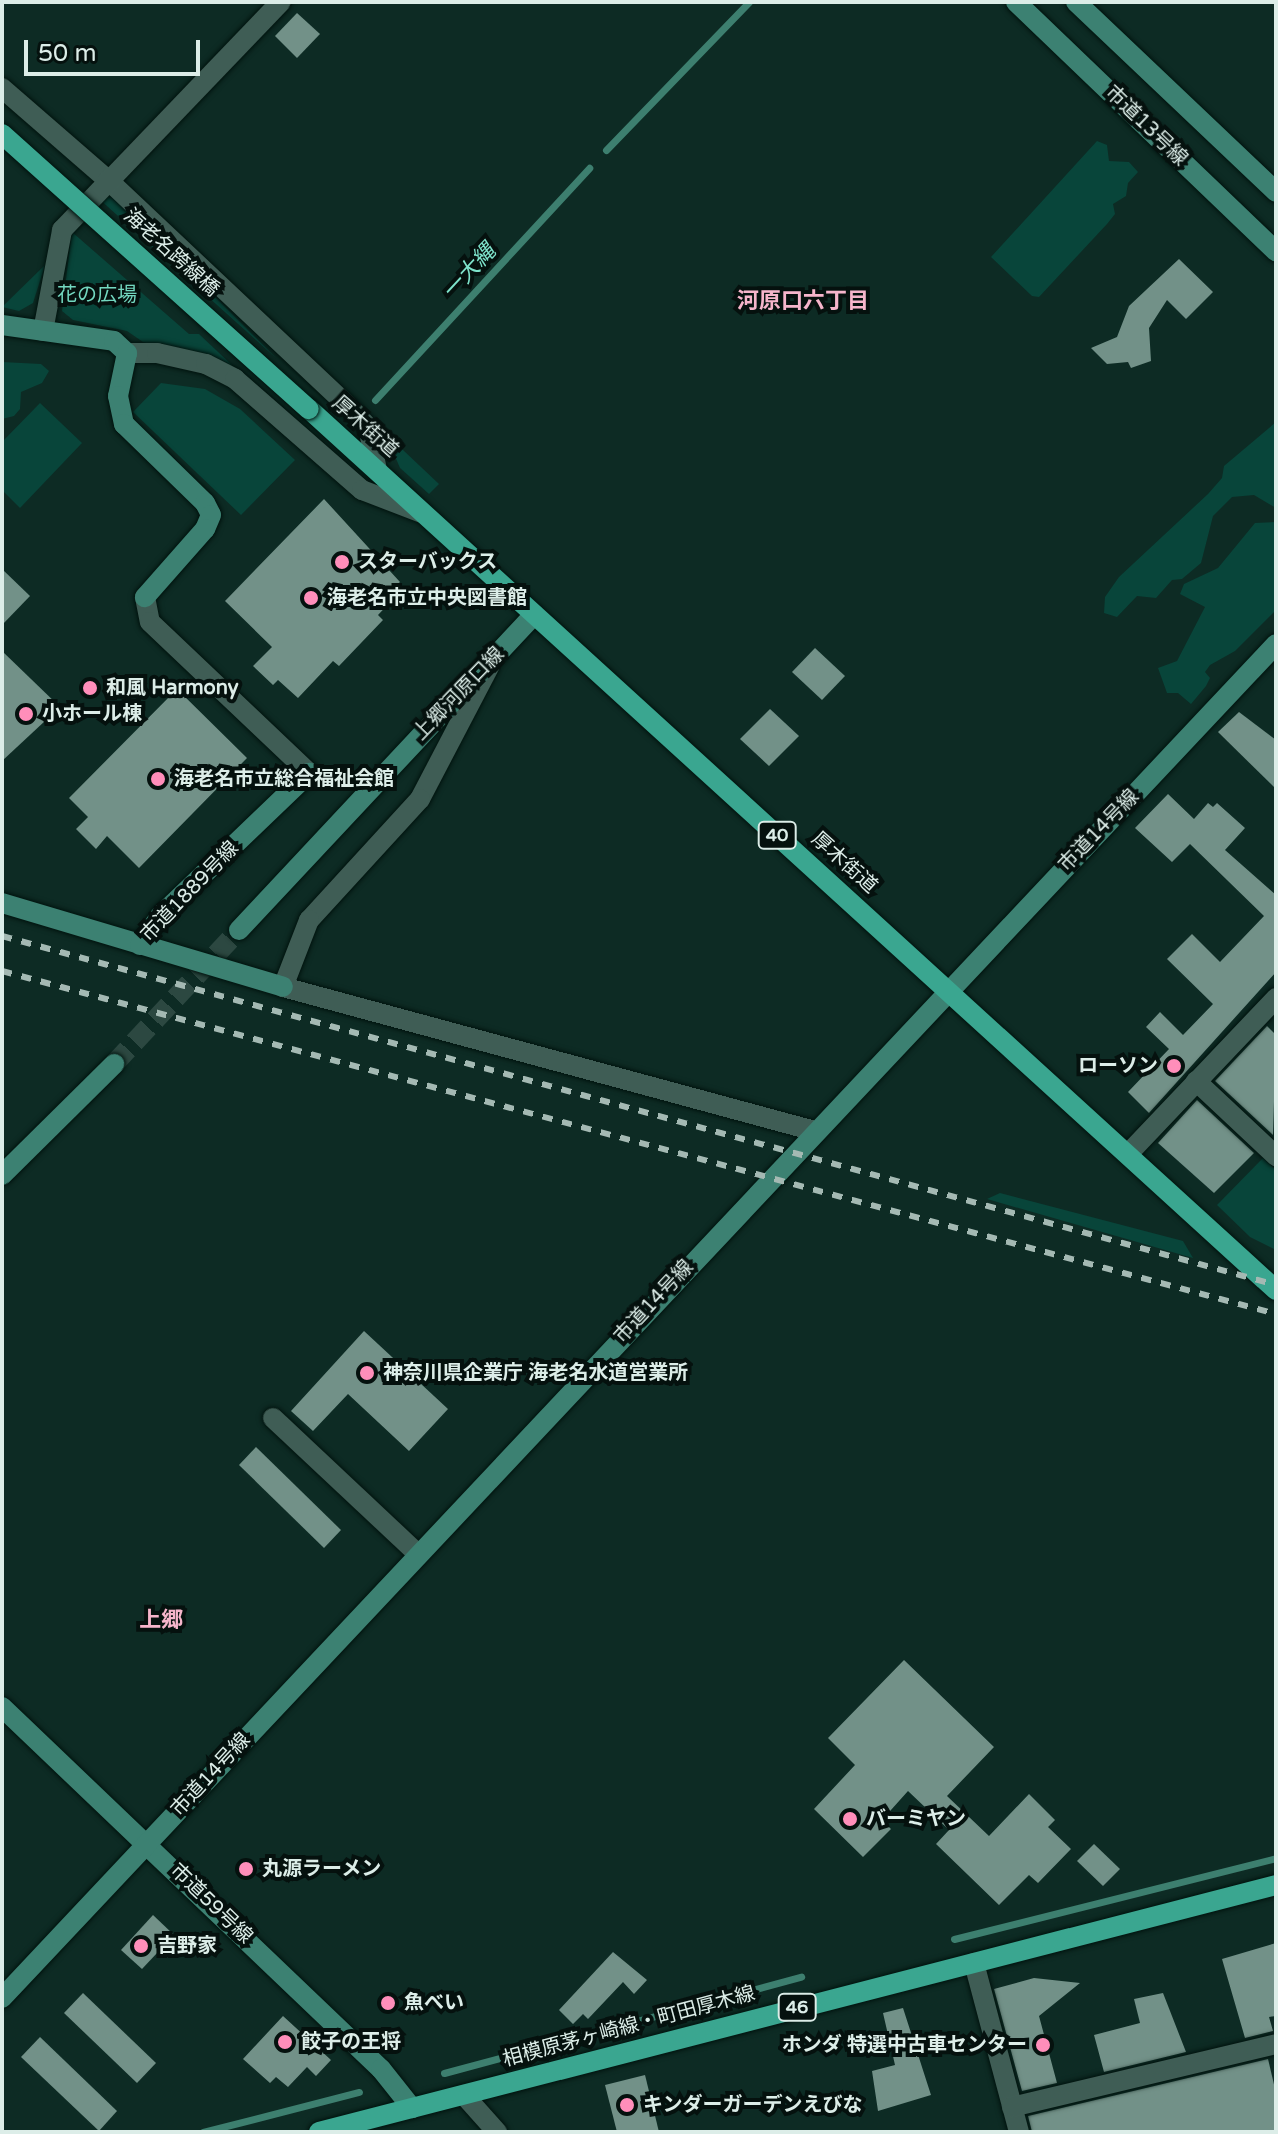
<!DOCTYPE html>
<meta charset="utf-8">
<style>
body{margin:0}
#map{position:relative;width:1278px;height:2134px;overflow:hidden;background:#0d2b24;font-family:"Varela Round","Noto Sans JP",sans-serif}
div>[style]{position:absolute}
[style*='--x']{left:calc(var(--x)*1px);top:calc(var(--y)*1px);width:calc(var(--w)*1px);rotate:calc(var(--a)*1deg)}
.green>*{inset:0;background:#08453a}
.stream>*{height:7px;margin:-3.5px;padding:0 3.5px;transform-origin:3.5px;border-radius:3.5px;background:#3d7f6f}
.building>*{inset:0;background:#729188}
.secondary-tunnel>*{height:20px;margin-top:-10px;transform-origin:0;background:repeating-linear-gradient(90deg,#2c4841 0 20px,transparent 0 30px)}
.roads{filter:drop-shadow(0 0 2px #00130e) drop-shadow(0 0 2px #00130e)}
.street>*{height:20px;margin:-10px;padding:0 10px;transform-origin:10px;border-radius:10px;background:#3f5d55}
.secondary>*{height:20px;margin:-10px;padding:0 10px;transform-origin:10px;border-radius:10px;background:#3c8172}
.primary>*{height:20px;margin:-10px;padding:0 10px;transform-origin:10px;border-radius:10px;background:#3aa690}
.rail>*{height:6px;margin-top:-3px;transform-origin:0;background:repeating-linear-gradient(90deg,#a4b9b3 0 10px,transparent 0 20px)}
.bridges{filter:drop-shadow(0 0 2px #00130e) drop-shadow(0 0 2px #00130e)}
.primary-bridge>*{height:20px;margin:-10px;padding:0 10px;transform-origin:10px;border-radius:10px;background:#3aa690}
.dots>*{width:22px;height:22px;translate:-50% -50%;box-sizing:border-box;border:4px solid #05110e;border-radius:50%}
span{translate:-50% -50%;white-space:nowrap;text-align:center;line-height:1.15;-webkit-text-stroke:8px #05110e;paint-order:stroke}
.shield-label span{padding:2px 6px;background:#05110e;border:2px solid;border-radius:6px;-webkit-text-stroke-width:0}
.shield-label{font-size:18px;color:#dcede8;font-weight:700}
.street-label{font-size:20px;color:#dcede8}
.park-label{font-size:20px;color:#73d8c0}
.poi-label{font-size:20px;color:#dcede8;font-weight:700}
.left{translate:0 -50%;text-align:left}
.right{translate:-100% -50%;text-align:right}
.water-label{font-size:22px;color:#7ee3cb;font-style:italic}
.neighbourhood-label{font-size:22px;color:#f6b5cb;font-weight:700}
.frame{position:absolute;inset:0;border:4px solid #dcede8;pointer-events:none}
.scale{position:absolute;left:24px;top:40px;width:176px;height:36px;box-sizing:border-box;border:4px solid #dcede8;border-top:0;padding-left:10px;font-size:24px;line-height:28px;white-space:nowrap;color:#dcede8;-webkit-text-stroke:6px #05110e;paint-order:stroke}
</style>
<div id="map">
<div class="green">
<div style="clip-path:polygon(1097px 141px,1107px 145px,1109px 161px,1129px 162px,1138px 172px,1128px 183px,1126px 196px,1113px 204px,1115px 214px,1107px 224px,1039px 297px,1032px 296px,991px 257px)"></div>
<div style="clip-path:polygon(110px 194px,168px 250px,277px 359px,97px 197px)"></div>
<div style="clip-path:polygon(72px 232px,189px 334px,199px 334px,233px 366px,143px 342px,127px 331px,73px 320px,62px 311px)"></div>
<div style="clip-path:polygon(45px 265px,33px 303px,19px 311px,2px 307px)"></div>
<div style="clip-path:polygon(2px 362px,41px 364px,49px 371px,42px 383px,21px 392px,20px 409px,14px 416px,2px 419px)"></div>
<div style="clip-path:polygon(161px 383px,205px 389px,240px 409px,295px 460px,241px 515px,133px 412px)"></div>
<div style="clip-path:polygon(40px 403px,82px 443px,20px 508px,2px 490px,2px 442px)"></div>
<div style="clip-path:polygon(1276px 422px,1276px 508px,1254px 495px,1232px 497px,1213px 516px,1201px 563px,1182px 579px,1172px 580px,1156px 598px,1137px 596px,1117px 617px,1104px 613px,1105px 597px,1119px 577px,1208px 494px,1222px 478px,1224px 466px)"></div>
<div style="clip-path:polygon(385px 433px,439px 484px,429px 494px,400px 468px)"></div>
<div style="clip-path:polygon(1276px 522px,1276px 610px,1235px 651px,1210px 665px,1205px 672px,1210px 678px,1206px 686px,1191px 704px,1178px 693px,1167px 693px,1158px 668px,1177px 661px,1205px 607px,1180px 594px,1184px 584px,1218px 568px,1255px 523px)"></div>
<div style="clip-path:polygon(1263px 1158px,1276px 1170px,1276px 1250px,1250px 1237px,1217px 1205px)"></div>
<div style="clip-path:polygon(1000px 1193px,1183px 1241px,1193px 1258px,987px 1199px)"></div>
</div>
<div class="stream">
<div style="--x:606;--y:150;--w:206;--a:-46"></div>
<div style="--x:375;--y:400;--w:316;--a:-47.3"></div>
<div style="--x:954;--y:1939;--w:332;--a:-14.1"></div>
<div style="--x:444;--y:2073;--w:370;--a:-15.1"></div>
<div style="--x:203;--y:2132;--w:161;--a:-14.4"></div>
</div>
<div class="building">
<div style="clip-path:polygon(297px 13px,320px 34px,297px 58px,275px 36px)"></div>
<div style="clip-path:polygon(1179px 259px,1213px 292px,1186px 319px,1167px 300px,1149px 328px,1151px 361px,1131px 368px,1128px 362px,1107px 364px,1091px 348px,1117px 337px,1129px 306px)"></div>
<div style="clip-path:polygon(324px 499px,400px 582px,391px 590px,397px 595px,378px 615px,383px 620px,339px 666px,333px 661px,298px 698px,278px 680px,273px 685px,253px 666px,272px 647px,225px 601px)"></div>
<div style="clip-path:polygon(2px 569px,30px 596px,2px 625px)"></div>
<div style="clip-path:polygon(815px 648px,845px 676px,822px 700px,792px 672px)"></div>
<div style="clip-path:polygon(2px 651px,60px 707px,2px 761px)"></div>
<div style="clip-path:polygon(177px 689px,247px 758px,139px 868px,107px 836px,96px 849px,76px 829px,88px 817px,69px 798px)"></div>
<div style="clip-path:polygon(770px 709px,799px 736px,769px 766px,740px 739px)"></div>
<div style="clip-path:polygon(1239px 712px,1276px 740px,1276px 789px,1218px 732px)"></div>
<div style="clip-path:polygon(1168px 794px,1194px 819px,1208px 803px,1213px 807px,1217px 803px,1245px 828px,1225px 850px,1276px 895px,1276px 972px,1149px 1113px,1128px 1092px,1169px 1049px,1146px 1027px,1160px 1012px,1183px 1035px,1213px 1004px,1167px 959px,1192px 934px,1220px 962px,1264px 916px,1190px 844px,1172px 862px,1135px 828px)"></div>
<div style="clip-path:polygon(1267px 1026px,1276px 1035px,1273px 1135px,1215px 1081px)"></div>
<div style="clip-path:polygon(1197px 1100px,1254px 1153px,1214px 1193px,1158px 1143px)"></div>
<div style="clip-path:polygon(364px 1331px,448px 1409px,409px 1451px,348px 1394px,313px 1431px,291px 1411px)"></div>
<div style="clip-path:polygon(256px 1447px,341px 1530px,324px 1548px,239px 1465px)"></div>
<div style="clip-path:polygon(904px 1660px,994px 1747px,947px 1796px,989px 1836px,1029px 1794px,1055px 1820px,1048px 1827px,1071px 1849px,1038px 1883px,1029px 1875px,999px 1905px,936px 1844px,949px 1830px,908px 1791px,882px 1820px,891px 1829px,863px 1857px,814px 1809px,855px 1765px,828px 1738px)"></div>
<div style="clip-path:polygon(1094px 1844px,1120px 1869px,1103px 1886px,1077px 1861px)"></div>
<div style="clip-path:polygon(153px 1915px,174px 1935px,142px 1969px,121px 1950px)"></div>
<div style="clip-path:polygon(1276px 1943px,1276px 2016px,1269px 2017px,1273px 2031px,1245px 2038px,1222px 1959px)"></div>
<div style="clip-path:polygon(613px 1952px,647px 1980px,634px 1994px,623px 1982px,588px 2019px,583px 2014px,573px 2024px,559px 2010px)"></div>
<div style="clip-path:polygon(1034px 1978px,1080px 1983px,1039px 2016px,1057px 2083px,1022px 2091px,994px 1989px)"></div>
<div style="clip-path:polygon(83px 1993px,156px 2063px,137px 2083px,64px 2013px)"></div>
<div style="clip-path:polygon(1163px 1993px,1186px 2052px,1104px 2072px,1094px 2035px,1140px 2023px,1134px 1999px)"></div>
<div style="clip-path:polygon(903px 2008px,931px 2095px,878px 2111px,872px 2071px,895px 2065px,883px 2013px)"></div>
<div style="clip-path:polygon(283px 2016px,331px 2060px,316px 2076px,307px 2067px,288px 2087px,276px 2077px,270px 2083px,243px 2059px)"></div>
<div style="clip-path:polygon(40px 2037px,117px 2111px,99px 2131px,21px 2057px)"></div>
<div style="clip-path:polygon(1268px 2059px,1276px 2093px,1276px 2132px,1032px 2132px,1028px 2116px)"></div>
<div style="clip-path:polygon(645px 2075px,659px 2132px,617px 2132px,605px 2085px)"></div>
</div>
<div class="secondary-tunnel">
<div style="--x:114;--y:1064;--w:183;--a:-47"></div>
</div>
<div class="roads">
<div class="street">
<div style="--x:2;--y:88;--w:140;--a:41"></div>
<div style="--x:108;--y:180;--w:337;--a:43.3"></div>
<div style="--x:353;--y:411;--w:22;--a:47"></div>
<div style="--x:368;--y:427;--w:44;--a:78.2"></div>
<div style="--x:43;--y:331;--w:103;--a:-79.3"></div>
<div style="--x:62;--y:230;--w:316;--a:-46.2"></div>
<div style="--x:127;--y:353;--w:30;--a:0"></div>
<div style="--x:157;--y:353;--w:50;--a:12.7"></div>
<div style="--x:206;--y:364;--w:33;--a:27"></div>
<div style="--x:235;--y:379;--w:169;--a:41.2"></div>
<div style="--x:362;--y:490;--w:64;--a:21"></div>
<div style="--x:145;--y:597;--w:25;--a:79"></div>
<div style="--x:150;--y:622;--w:219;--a:43.5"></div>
<div style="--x:489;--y:667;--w:149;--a:117.6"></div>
<div style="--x:420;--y:799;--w:164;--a:132.5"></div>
<div style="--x:309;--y:920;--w:72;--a:111.2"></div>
<div style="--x:283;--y:987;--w:551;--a:15.15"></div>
<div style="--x:1196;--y:1081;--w:110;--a:43.2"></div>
<div style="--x:1128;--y:1154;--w:215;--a:-46.5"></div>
<div style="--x:273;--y:1418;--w:199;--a:43.2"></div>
<div style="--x:974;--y:1963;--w:175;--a:75.1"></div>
<div style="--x:464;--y:2095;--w:50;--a:48.3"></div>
<div style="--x:1012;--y:2107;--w:271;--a:-13.4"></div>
</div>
<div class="secondary">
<div style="--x:1016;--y:2;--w:360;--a:43.8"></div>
<div style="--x:1076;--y:2;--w:276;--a:43.5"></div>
<div style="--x:2;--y:325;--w:113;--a:8.1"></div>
<div style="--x:114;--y:341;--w:18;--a:43"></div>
<div style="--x:127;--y:353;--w:44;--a:101.8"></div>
<div style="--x:118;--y:396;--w:29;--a:78"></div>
<div style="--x:124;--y:424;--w:113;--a:44.3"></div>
<div style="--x:205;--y:503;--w:13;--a:63"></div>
<div style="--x:211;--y:515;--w:15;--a:113"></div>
<div style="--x:205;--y:529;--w:91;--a:131.4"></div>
<div style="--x:2;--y:903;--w:293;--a:16.6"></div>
<div style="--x:239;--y:930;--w:432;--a:-46.9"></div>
<div style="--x:140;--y:945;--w:35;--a:-55"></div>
<div style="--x:160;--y:916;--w:207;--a:-43.8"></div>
<div style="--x:2;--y:1175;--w:158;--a:-44.7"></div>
<div style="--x:2;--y:1707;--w:524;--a:43.69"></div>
<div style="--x:381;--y:2069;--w:50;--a:51.5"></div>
<div style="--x:2;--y:1998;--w:1859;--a:-46.74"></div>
</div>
<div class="primary">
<div style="--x:309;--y:409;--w:1308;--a:42.34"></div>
<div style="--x:319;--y:2132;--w:988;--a:-14.47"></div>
</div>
</div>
<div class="rail">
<div style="--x:2;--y:936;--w:1321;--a:15.32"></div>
<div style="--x:2;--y:971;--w:1319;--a:15.07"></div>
</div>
<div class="bridges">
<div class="primary-bridge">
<div style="--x:2;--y:134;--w:412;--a:41.9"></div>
</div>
</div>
<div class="dots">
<div style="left:342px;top:562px;background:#ff8eba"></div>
<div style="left:311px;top:598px;background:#ff8eba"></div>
<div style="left:90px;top:688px;background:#ff8eba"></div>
<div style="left:26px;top:714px;background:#ff8eba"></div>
<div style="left:158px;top:779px;background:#ff8eba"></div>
<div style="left:1174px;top:1066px;background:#ff8eba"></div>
<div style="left:367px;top:1373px;background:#ff8eba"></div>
<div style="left:850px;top:1819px;background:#ff8eba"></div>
<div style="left:246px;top:1869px;background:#ff8eba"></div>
<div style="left:141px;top:1946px;background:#ff8eba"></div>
<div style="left:388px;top:2003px;background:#ff8eba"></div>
<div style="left:285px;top:2042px;background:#ff8eba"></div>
<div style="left:1043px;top:2045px;background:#ff8eba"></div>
<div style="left:627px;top:2105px;background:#ff8eba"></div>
</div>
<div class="shield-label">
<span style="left:777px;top:835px">40</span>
<span style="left:797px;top:2007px">46</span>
</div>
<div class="street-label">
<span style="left:1146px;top:126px;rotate:44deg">市道13号線</span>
<span style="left:171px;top:253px;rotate:42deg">海老名跨線橋</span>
<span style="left:365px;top:427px;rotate:42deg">厚木街道</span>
<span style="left:459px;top:694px;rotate:-46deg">上郷河原口線</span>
<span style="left:1099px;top:831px;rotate:-46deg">市道14号線</span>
<span style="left:844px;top:863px;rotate:42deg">厚木街道</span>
<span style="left:190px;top:892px;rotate:-46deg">市道1889号線</span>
<span style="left:654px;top:1302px;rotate:-47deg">市道14号線</span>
<span style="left:211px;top:1775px;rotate:-47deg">市道14号線</span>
<span style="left:211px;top:1904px;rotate:44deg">市道59号線</span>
<span style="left:629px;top:2027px;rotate:-15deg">相模原茅ヶ崎線・町田厚木線</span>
</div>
<div class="park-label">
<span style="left:97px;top:295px">花の広場</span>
</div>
<div class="poi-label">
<span class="left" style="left:358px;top:562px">スターバックス</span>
<span class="left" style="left:327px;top:598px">海老名市立中央図書館</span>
<span class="left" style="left:106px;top:688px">和風 Harmony</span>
<span class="left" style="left:42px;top:714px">小ホール棟</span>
<span class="left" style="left:174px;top:779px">海老名市立総合福祉会館</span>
<span class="right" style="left:1158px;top:1066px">ローソン</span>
<span class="left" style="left:383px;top:1373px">神奈川県企業庁 海老名水道営業所</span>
<span class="left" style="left:866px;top:1819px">バーミヤン</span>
<span class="left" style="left:262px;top:1869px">丸源ラーメン</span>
<span class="left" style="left:157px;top:1946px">吉野家</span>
<span class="left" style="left:404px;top:2003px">魚べい</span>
<span class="left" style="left:301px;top:2042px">餃子の王将</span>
<span class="right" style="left:1027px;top:2045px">ホンダ 特選中古車センター</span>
<span class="left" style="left:643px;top:2105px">キンダーガーデンえびな</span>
</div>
<div class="water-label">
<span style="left:469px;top:272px;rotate:-47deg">一大縄</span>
</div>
<div class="neighbourhood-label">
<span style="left:803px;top:302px">河原口六丁目</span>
<span style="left:161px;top:1621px">上郷</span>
</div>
<div class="frame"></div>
<div class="scale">50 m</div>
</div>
